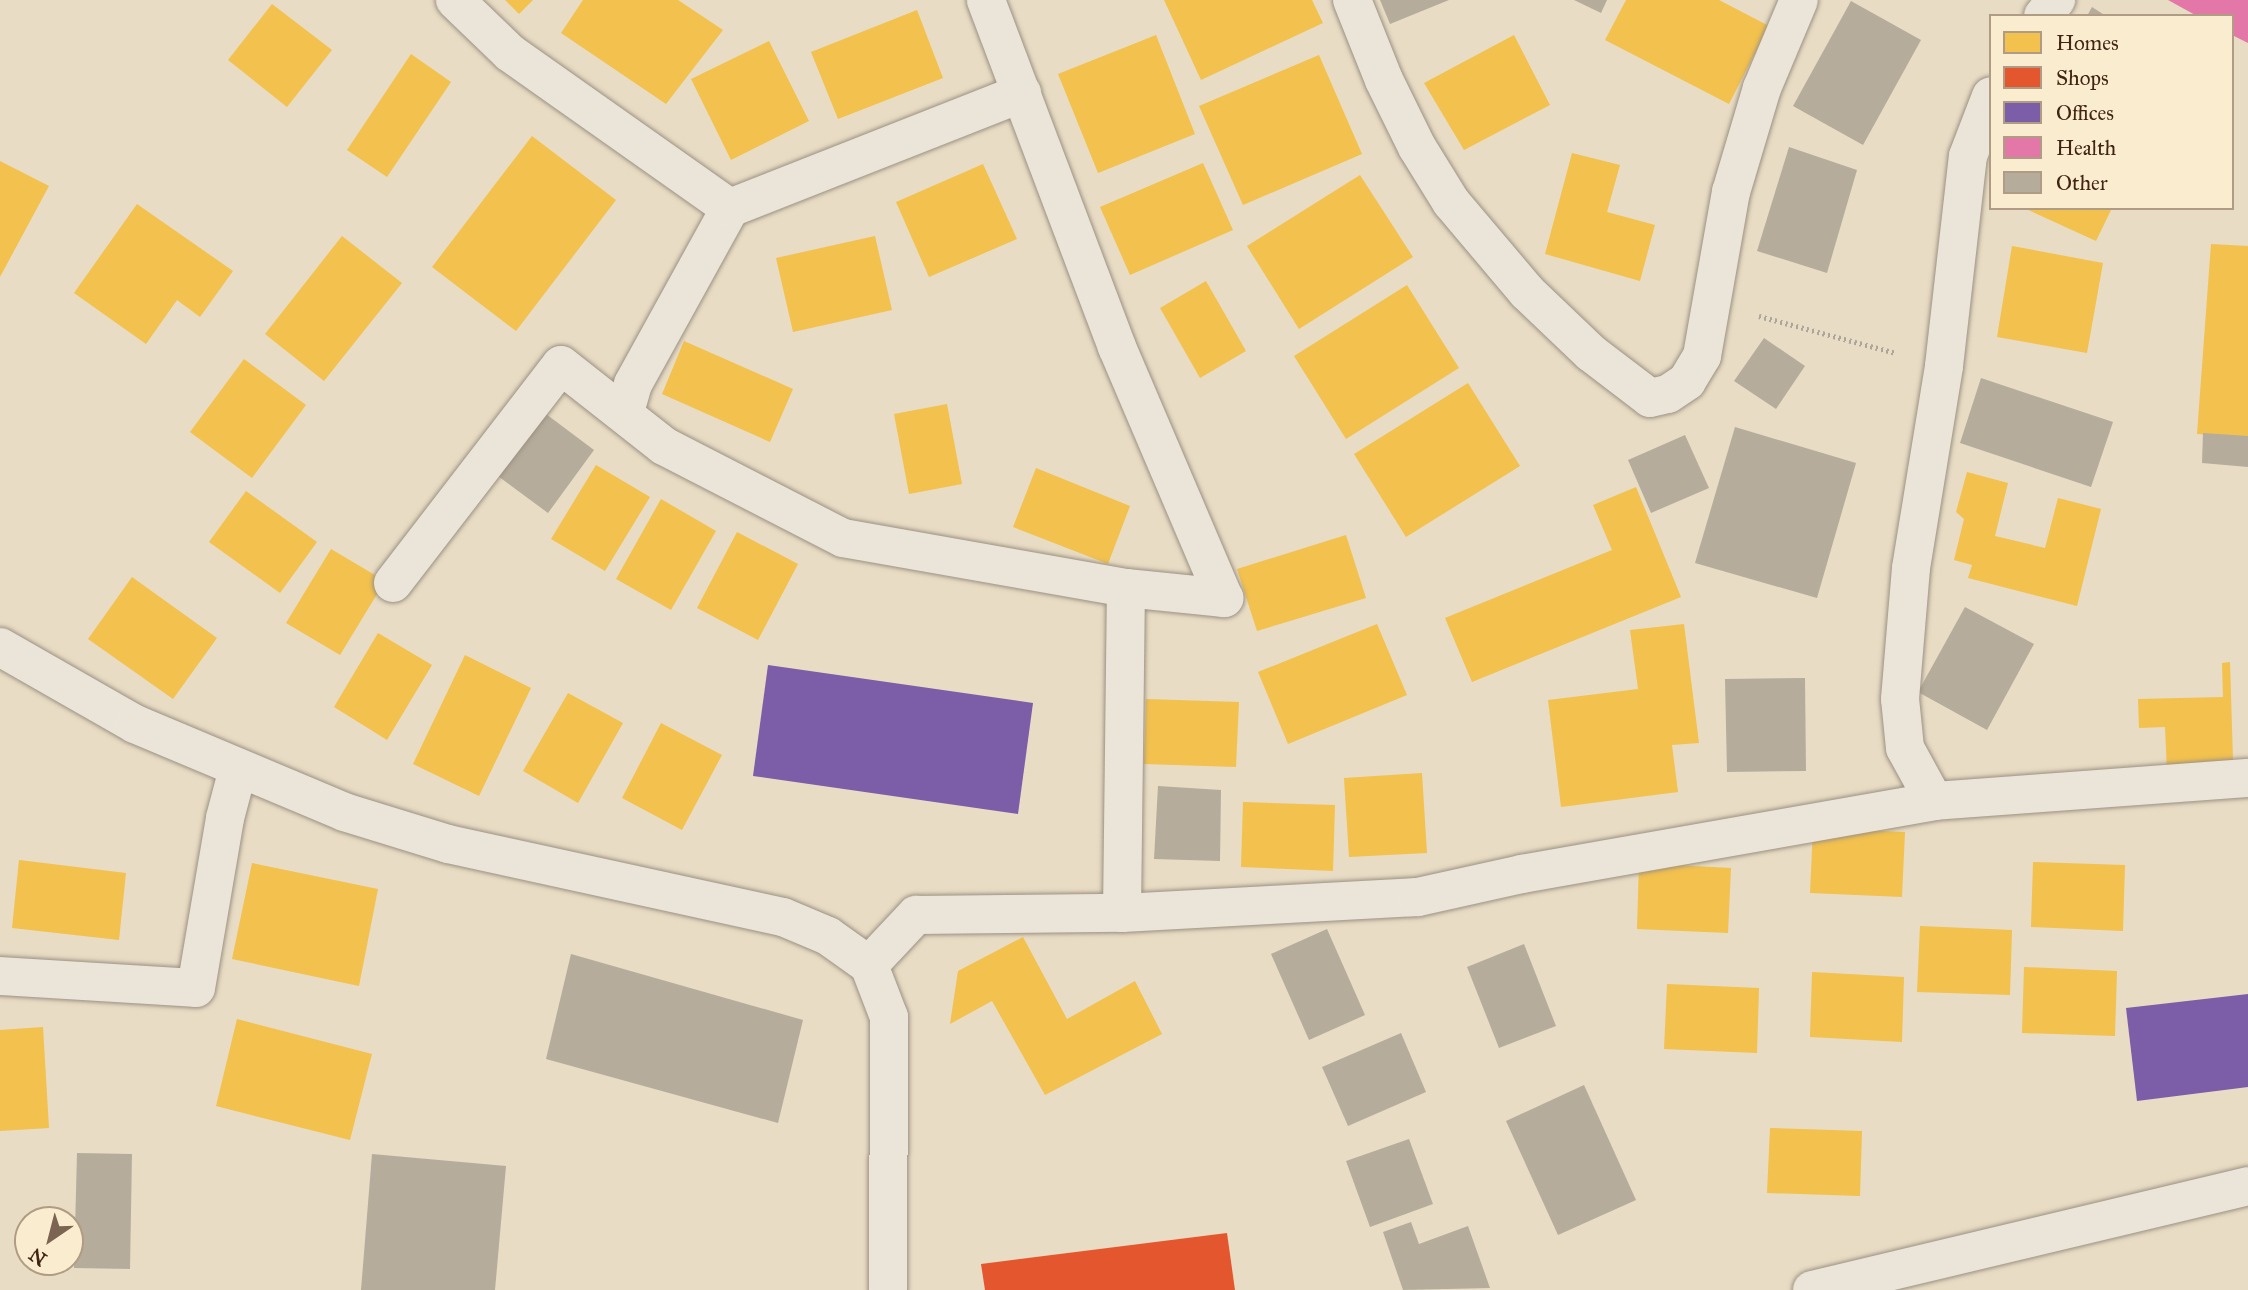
<!DOCTYPE html>
<style>
body{margin:0}
#map{position:relative;width:2248px;height:1290px;overflow:hidden;background:#e8dcc4;font-family:"IM FELL Great Primer",serif}
div>[style]{position:absolute}
[style*='--x']{left:calc(var(--x)*1px);top:calc(var(--y)*1px);width:calc(var(--w)*1px);rotate:calc(var(--a)*1deg)}
.homes>*{inset:0;background:#f2c14e}
.shops>*{inset:0;background:#e4572e}
.offices>*{inset:0;background:#7b5ea7}
.health>*{inset:0;background:#e377a8}
.building>*{inset:0;background:#b6ac9b}
.path>*{height:4.5px;margin-top:-2.25px;transform-origin:0;background:repeating-linear-gradient(90deg,#aca59a 0 2px,transparent 0 5.5px)}
.roads{filter:drop-shadow(0 0 2px #9c9182) drop-shadow(0 0 2px #9c9182)}
.street>*{height:38px;margin:-19px;padding:0 19px;transform-origin:19px;border-radius:19px;background:#ebe5d9}
.secondary>*{height:38px;margin:-19px;padding:0 19px;transform-origin:19px;border-radius:19px;background:#ebe5d9}
span{translate:-50% -50%;white-space:nowrap;text-align:center;line-height:1.15;-webkit-text-stroke:7px #faeccf;paint-order:stroke}
.legend{position:absolute;left:1989px;top:14px;width:245px;height:196px;box-sizing:border-box;background:#faeccf;border:2px solid #b09c84;margin:0;padding:9px 12px;list-style:none;font-size:21px;color:#412413}
.legend li{display:flex;align-items:center;gap:14px;height:35px}
.legend b{width:35px;border:2px solid #b09c84}
.north{position:absolute;left:14px;top:1206px;width:70px;height:70px;box-sizing:border-box;background:#faeccf;border:2px solid #b09c84;border-radius:50%;rotate:215deg;font-size:19px;font-weight:700;line-height:28px;text-align:center;color:#412413}
.north::after{content:'';display:block;margin:auto;width:24px;height:32px;background:#7b6451;clip-path:polygon(50% 0,100% 100%,50% 72%,0 100%)}
</style>
<div id="map">
<div class="homes">
<div style="clip-path:polygon(505px 0,533px 0,519px 14px)"></div>
<div style="clip-path:polygon(583px 0,678px 0,723px 30px,666px 104px,561px 33px)"></div>
<div style="clip-path:polygon(1164px 0,1312px 0,1323px 23px,1201px 80px)"></div>
<div style="clip-path:polygon(1626px 0,1719px 0,1769px 26px,1729px 104px,1605px 40px)"></div>
<div style="clip-path:polygon(272px 4px,332px 50px,287px 107px,228px 60px)"></div>
<div style="clip-path:polygon(917px 10px,943px 78px,838px 119px,811px 52px)"></div>
<div style="clip-path:polygon(1156px 35px,1195px 134px,1098px 173px,1058px 74px)"></div>
<div style="clip-path:polygon(1514px 35px,1550px 105px,1464px 150px,1424px 83px)"></div>
<div style="clip-path:polygon(769px 41px,809px 121px,731px 160px,691px 79px)"></div>
<div style="clip-path:polygon(411px 54px,451px 82px,387px 177px,347px 150px)"></div>
<div style="clip-path:polygon(1319px 55px,1362px 154px,1243px 205px,1199px 106px)"></div>
<div style="clip-path:polygon(532px 136px,616px 200px,516px 331px,432px 267px)"></div>
<div style="clip-path:polygon(1572px 153px,1620px 165px,1607px 212px,1655px 225px,1640px 281px,1545px 254px)"></div>
<div style="clip-path:polygon(0 161px,49px 186px,0 277px)"></div>
<div style="clip-path:polygon(1203px 163px,1233px 230px,1130px 275px,1100px 207px)"></div>
<div style="clip-path:polygon(983px 164px,1017px 239px,929px 277px,896px 202px)"></div>
<div style="clip-path:polygon(1360px 175px,1413px 257px,1299px 329px,1247px 246px)"></div>
<div style="clip-path:polygon(137px 204px,233px 271px,200px 317px,177px 300px,146px 344px,74px 293px)"></div>
<div style="clip-path:polygon(2024px 208px,2112px 208px,2096px 241px)"></div>
<div style="clip-path:polygon(342px 236px,402px 283px,324px 381px,265px 334px)"></div>
<div style="clip-path:polygon(875px 236px,892px 310px,793px 332px,776px 258px)"></div>
<div style="clip-path:polygon(2211px 244px,2248px 246px,2248px 437px,2197px 434px)"></div>
<div style="clip-path:polygon(2012px 246px,2103px 263px,2087px 353px,1997px 337px)"></div>
<div style="clip-path:polygon(1206px 281px,1246px 351px,1200px 378px,1160px 308px)"></div>
<div style="clip-path:polygon(1407px 285px,1459px 368px,1346px 439px,1294px 356px)"></div>
<div style="clip-path:polygon(684px 341px,793px 389px,770px 442px,662px 394px)"></div>
<div style="clip-path:polygon(244px 359px,306px 405px,252px 478px,190px 432px)"></div>
<div style="clip-path:polygon(1468px 383px,1520px 466px,1406px 537px,1354px 454px)"></div>
<div style="clip-path:polygon(947px 404px,962px 484px,909px 494px,894px 414px)"></div>
<div style="clip-path:polygon(596px 465px,650px 497px,605px 571px,551px 539px)"></div>
<div style="clip-path:polygon(1036px 468px,1130px 506px,1108px 564px,1013px 527px)"></div>
<div style="clip-path:polygon(1967px 472px,2008px 483px,1995px 536px,2045px 548px,2058px 498px,2101px 509px,2077px 606px,1968px 578px,1972px 565px,1954px 560px,1964px 519px,1956px 512px)"></div>
<div style="clip-path:polygon(1636px 487px,1681px 597px,1472px 682px,1445px 618px,1612px 550px,1593px 505px)"></div>
<div style="clip-path:polygon(246px 491px,317px 542px,280px 593px,209px 542px)"></div>
<div style="clip-path:polygon(661px 499px,716px 531px,671px 610px,616px 579px)"></div>
<div style="clip-path:polygon(737px 532px,798px 564px,758px 640px,697px 608px)"></div>
<div style="clip-path:polygon(1346px 535px,1366px 598px,1257px 631px,1237px 569px)"></div>
<div style="clip-path:polygon(331px 549px,385px 581px,340px 655px,286px 623px)"></div>
<div style="clip-path:polygon(132px 577px,217px 638px,173px 699px,88px 639px)"></div>
<div style="clip-path:polygon(1377px 624px,1407px 695px,1288px 744px,1258px 672px)"></div>
<div style="clip-path:polygon(1684px 624px,1699px 743px,1672px 745px,1678px 792px,1561px 807px,1548px 700px,1638px 689px,1630px 630px)"></div>
<div style="clip-path:polygon(378px 633px,432px 665px,387px 740px,334px 707px)"></div>
<div style="clip-path:polygon(465px 655px,531px 688px,479px 796px,413px 764px)"></div>
<div style="clip-path:polygon(2230px 662px,2233px 760px,2204px 762px,2198px 771px,2167px 773px,2165px 727px,2139px 728px,2138px 699px,2223px 697px,2222px 663px)"></div>
<div style="clip-path:polygon(568px 693px,623px 723px,578px 803px,523px 771px)"></div>
<div style="clip-path:polygon(1146px 699px,1239px 702px,1236px 767px,1144px 764px)"></div>
<div style="clip-path:polygon(661px 723px,722px 755px,682px 830px,622px 798px)"></div>
<div style="clip-path:polygon(1422px 773px,1427px 853px,1349px 857px,1344px 778px)"></div>
<div style="clip-path:polygon(1243px 802px,1335px 805px,1333px 871px,1241px 867px)"></div>
<div style="clip-path:polygon(1813px 828px,1905px 832px,1902px 897px,1810px 893px)"></div>
<div style="clip-path:polygon(19px 860px,126px 873px,119px 940px,12px 928px)"></div>
<div style="clip-path:polygon(2033px 862px,2125px 865px,2123px 931px,2031px 927px)"></div>
<div style="clip-path:polygon(252px 863px,378px 889px,359px 986px,232px 959px)"></div>
<div style="clip-path:polygon(1639px 863px,1731px 868px,1728px 933px,1637px 929px)"></div>
<div style="clip-path:polygon(1920px 926px,2012px 930px,2010px 995px,1917px 992px)"></div>
<div style="clip-path:polygon(1023px 937px,1067px 1019px,1135px 981px,1162px 1034px,1045px 1095px,992px 1001px,950px 1024px,958px 971px)"></div>
<div style="clip-path:polygon(2024px 967px,2117px 971px,2115px 1036px,2022px 1033px)"></div>
<div style="clip-path:polygon(1812px 972px,1904px 977px,1902px 1042px,1810px 1037px)"></div>
<div style="clip-path:polygon(1667px 984px,1759px 988px,1757px 1053px,1664px 1049px)"></div>
<div style="clip-path:polygon(237px 1019px,372px 1054px,350px 1140px,216px 1106px)"></div>
<div style="clip-path:polygon(43px 1027px,49px 1128px,0 1131px,0 1030px)"></div>
<div style="clip-path:polygon(1770px 1128px,1862px 1131px,1860px 1196px,1767px 1193px)"></div>
</div>
<div class="shops">
<div style="clip-path:polygon(1227px 1233px,1235px 1290px,985px 1290px,981px 1264px)"></div>
</div>
<div class="offices">
<div style="clip-path:polygon(768px 665px,1033px 703px,1018px 814px,753px 776px)"></div>
<div style="clip-path:polygon(2248px 994px,2248px 1087px,2137px 1101px,2126px 1008px)"></div>
</div>
<div class="health">
<div style="clip-path:polygon(2168px 0,2248px 0,2248px 43px,2232px 35px,2232px 16px,2197px 16px)"></div>
</div>
<div class="building">
<div style="clip-path:polygon(1380px 0,1449px 0,1390px 24px)"></div>
<div style="clip-path:polygon(1574px 0,1607px 0,1601px 13px)"></div>
<div style="clip-path:polygon(1851px 1px,1921px 40px,1863px 145px,1793px 106px)"></div>
<div style="clip-path:polygon(2092px 7px,2106px 16px,2087px 16px)"></div>
<div style="clip-path:polygon(1789px 147px,1857px 170px,1827px 273px,1757px 251px)"></div>
<div style="clip-path:polygon(1764px 338px,1805px 366px,1776px 409px,1734px 381px)"></div>
<div style="clip-path:polygon(1981px 378px,2113px 422px,2091px 487px,1960px 443px)"></div>
<div style="clip-path:polygon(546px 414px,594px 450px,548px 513px,498px 476px)"></div>
<div style="clip-path:polygon(1735px 427px,1856px 463px,1817px 598px,1695px 563px)"></div>
<div style="clip-path:polygon(2203px 433px,2248px 436px,2248px 467px,2202px 463px)"></div>
<div style="clip-path:polygon(1685px 435px,1709px 488px,1651px 513px,1628px 460px)"></div>
<div style="clip-path:polygon(1965px 607px,2034px 644px,1987px 730px,1918px 692px)"></div>
<div style="clip-path:polygon(1805px 678px,1806px 771px,1727px 772px,1725px 679px)"></div>
<div style="clip-path:polygon(1158px 786px,1221px 790px,1220px 861px,1154px 859px)"></div>
<div style="clip-path:polygon(1327px 929px,1365px 1015px,1309px 1040px,1271px 954px)"></div>
<div style="clip-path:polygon(1524px 944px,1556px 1026px,1499px 1048px,1467px 967px)"></div>
<div style="clip-path:polygon(571px 954px,803px 1020px,778px 1123px,546px 1059px)"></div>
<div style="clip-path:polygon(1401px 1033px,1426px 1092px,1348px 1126px,1322px 1067px)"></div>
<div style="clip-path:polygon(1584px 1085px,1636px 1200px,1558px 1235px,1506px 1121px)"></div>
<div style="clip-path:polygon(1409px 1139px,1433px 1204px,1370px 1227px,1346px 1161px)"></div>
<div style="clip-path:polygon(77px 1153px,132px 1154px,130px 1269px,74px 1268px)"></div>
<div style="clip-path:polygon(372px 1154px,506px 1166px,495px 1290px,361px 1290px)"></div>
<div style="clip-path:polygon(1411px 1222px,1419px 1244px,1468px 1226px,1490px 1288px,1403px 1290px,1383px 1232px)"></div>
</div>
<div class="path">
<div style="--x:1759;--y:316;--w:142;--a:15.1"></div>
</div>
<div class="roads">
<div class="street">
<div style="--x:455;--y:0;--w:76;--a:43.9"></div>
<div style="--x:510;--y:53;--w:269;--a:35.2"></div>
<div style="--x:1352;--y:0;--w:86;--a:68.2"></div>
<div style="--x:1384;--y:80;--w:75;--a:63.8"></div>
<div style="--x:1417;--y:147;--w:65;--a:58.3"></div>
<div style="--x:1451;--y:202;--w:118;--a:49.8"></div>
<div style="--x:1527;--y:292;--w:88;--a:43.6"></div>
<div style="--x:1591;--y:353;--w:74;--a:37.3"></div>
<div style="--x:1650;--y:398;--w:18;--a:-13"></div>
<div style="--x:1668;--y:394;--w:23;--a:-34"></div>
<div style="--x:1687;--y:381;--w:29;--a:-59"></div>
<div style="--x:1702;--y:356;--w:167;--a:-80"></div>
<div style="--x:1731;--y:192;--w:109;--a:-73.4"></div>
<div style="--x:1762;--y:88;--w:95;--a:-67.2"></div>
<div style="--x:2043;--y:16;--w:21;--a:-51"></div>
<div style="--x:625;--y:412;--w:29;--a:-74"></div>
<div style="--x:633;--y:384;--w:201;--a:-61.1"></div>
<div style="--x:730;--y:208;--w:314;--a:-21.5"></div>
<div style="--x:393;--y:583;--w:275;--a:-52.4"></div>
<div style="--x:561;--y:365;--w:131;--a:38.2"></div>
<div style="--x:664;--y:446;--w:201;--a:27.2"></div>
<div style="--x:843;--y:538;--w:287;--a:10"></div>
<div style="--x:1126;--y:588;--w:99;--a:5.8"></div>
<div style="--x:1224;--y:598;--w:273;--a:-113.1"></div>
<div style="--x:1117;--y:347;--w:371;--a:-110.7"></div>
<div style="--x:1934;--y:801;--w:60;--a:-118.7"></div>
<div style="--x:1905;--y:748;--w:49;--a:-95.8"></div>
<div style="--x:1900;--y:699;--w:131;--a:-85.2"></div>
<div style="--x:1911;--y:568;--w:205;--a:-80.7"></div>
<div style="--x:1944;--y:366;--w:211;--a:-83.5"></div>
<div style="--x:1968;--y:156;--w:64;--a:-69"></div>
<div style="--x:1122;--y:913;--w:325;--a:-89.3"></div>
<div style="--x:869;--y:965;--w:69;--a:-46.8"></div>
<div style="--x:916;--y:915;--w:206;--a:-0.6"></div>
<div style="--x:1122;--y:913;--w:296;--a:-3.1"></div>
<div style="--x:1418;--y:897;--w:107;--a:-12.5"></div>
<div style="--x:1522;--y:874;--w:418;--a:-10"></div>
<div style="--x:1934;--y:801;--w:315;--a:-4.2"></div>
<div style="--x:0;--y:976;--w:196;--a:3.5"></div>
<div style="--x:196;--y:988;--w:172;--a:-80.3"></div>
<div style="--x:225;--y:818;--w:51;--a:-75.1"></div>
</div>
<div class="secondary">
<div style="--x:0;--y:647;--w:155;--a:29.7"></div>
<div style="--x:135;--y:724;--w:227;--a:22.8"></div>
<div style="--x:344;--y:812;--w:109;--a:17.1"></div>
<div style="--x:448;--y:844;--w:343;--a:12.3"></div>
<div style="--x:783;--y:917;--w:49;--a:22.9"></div>
<div style="--x:828;--y:936;--w:50;--a:35.3"></div>
<div style="--x:869;--y:965;--w:56;--a:69"></div>
<div style="--x:889;--y:1017;--w:273;--a:90.2"></div>
<div style="--x:1812;--y:1290;--w:448;--a:-13.4"></div>
</div>
</div>
<ul class="legend">
<li><b style="height:19px;background:#f2c14e"></b>Homes</li>
<li><b style="height:19px;background:#e4572e"></b>Shops</li>
<li><b style="height:19px;background:#7b5ea7"></b>Offices</li>
<li><b style="height:19px;background:#e377a8"></b>Health</li>
<li><b style="height:19px;background:#b6ac9b"></b>Other</li>
</ul>
<div class="north">N</div>
</div>
